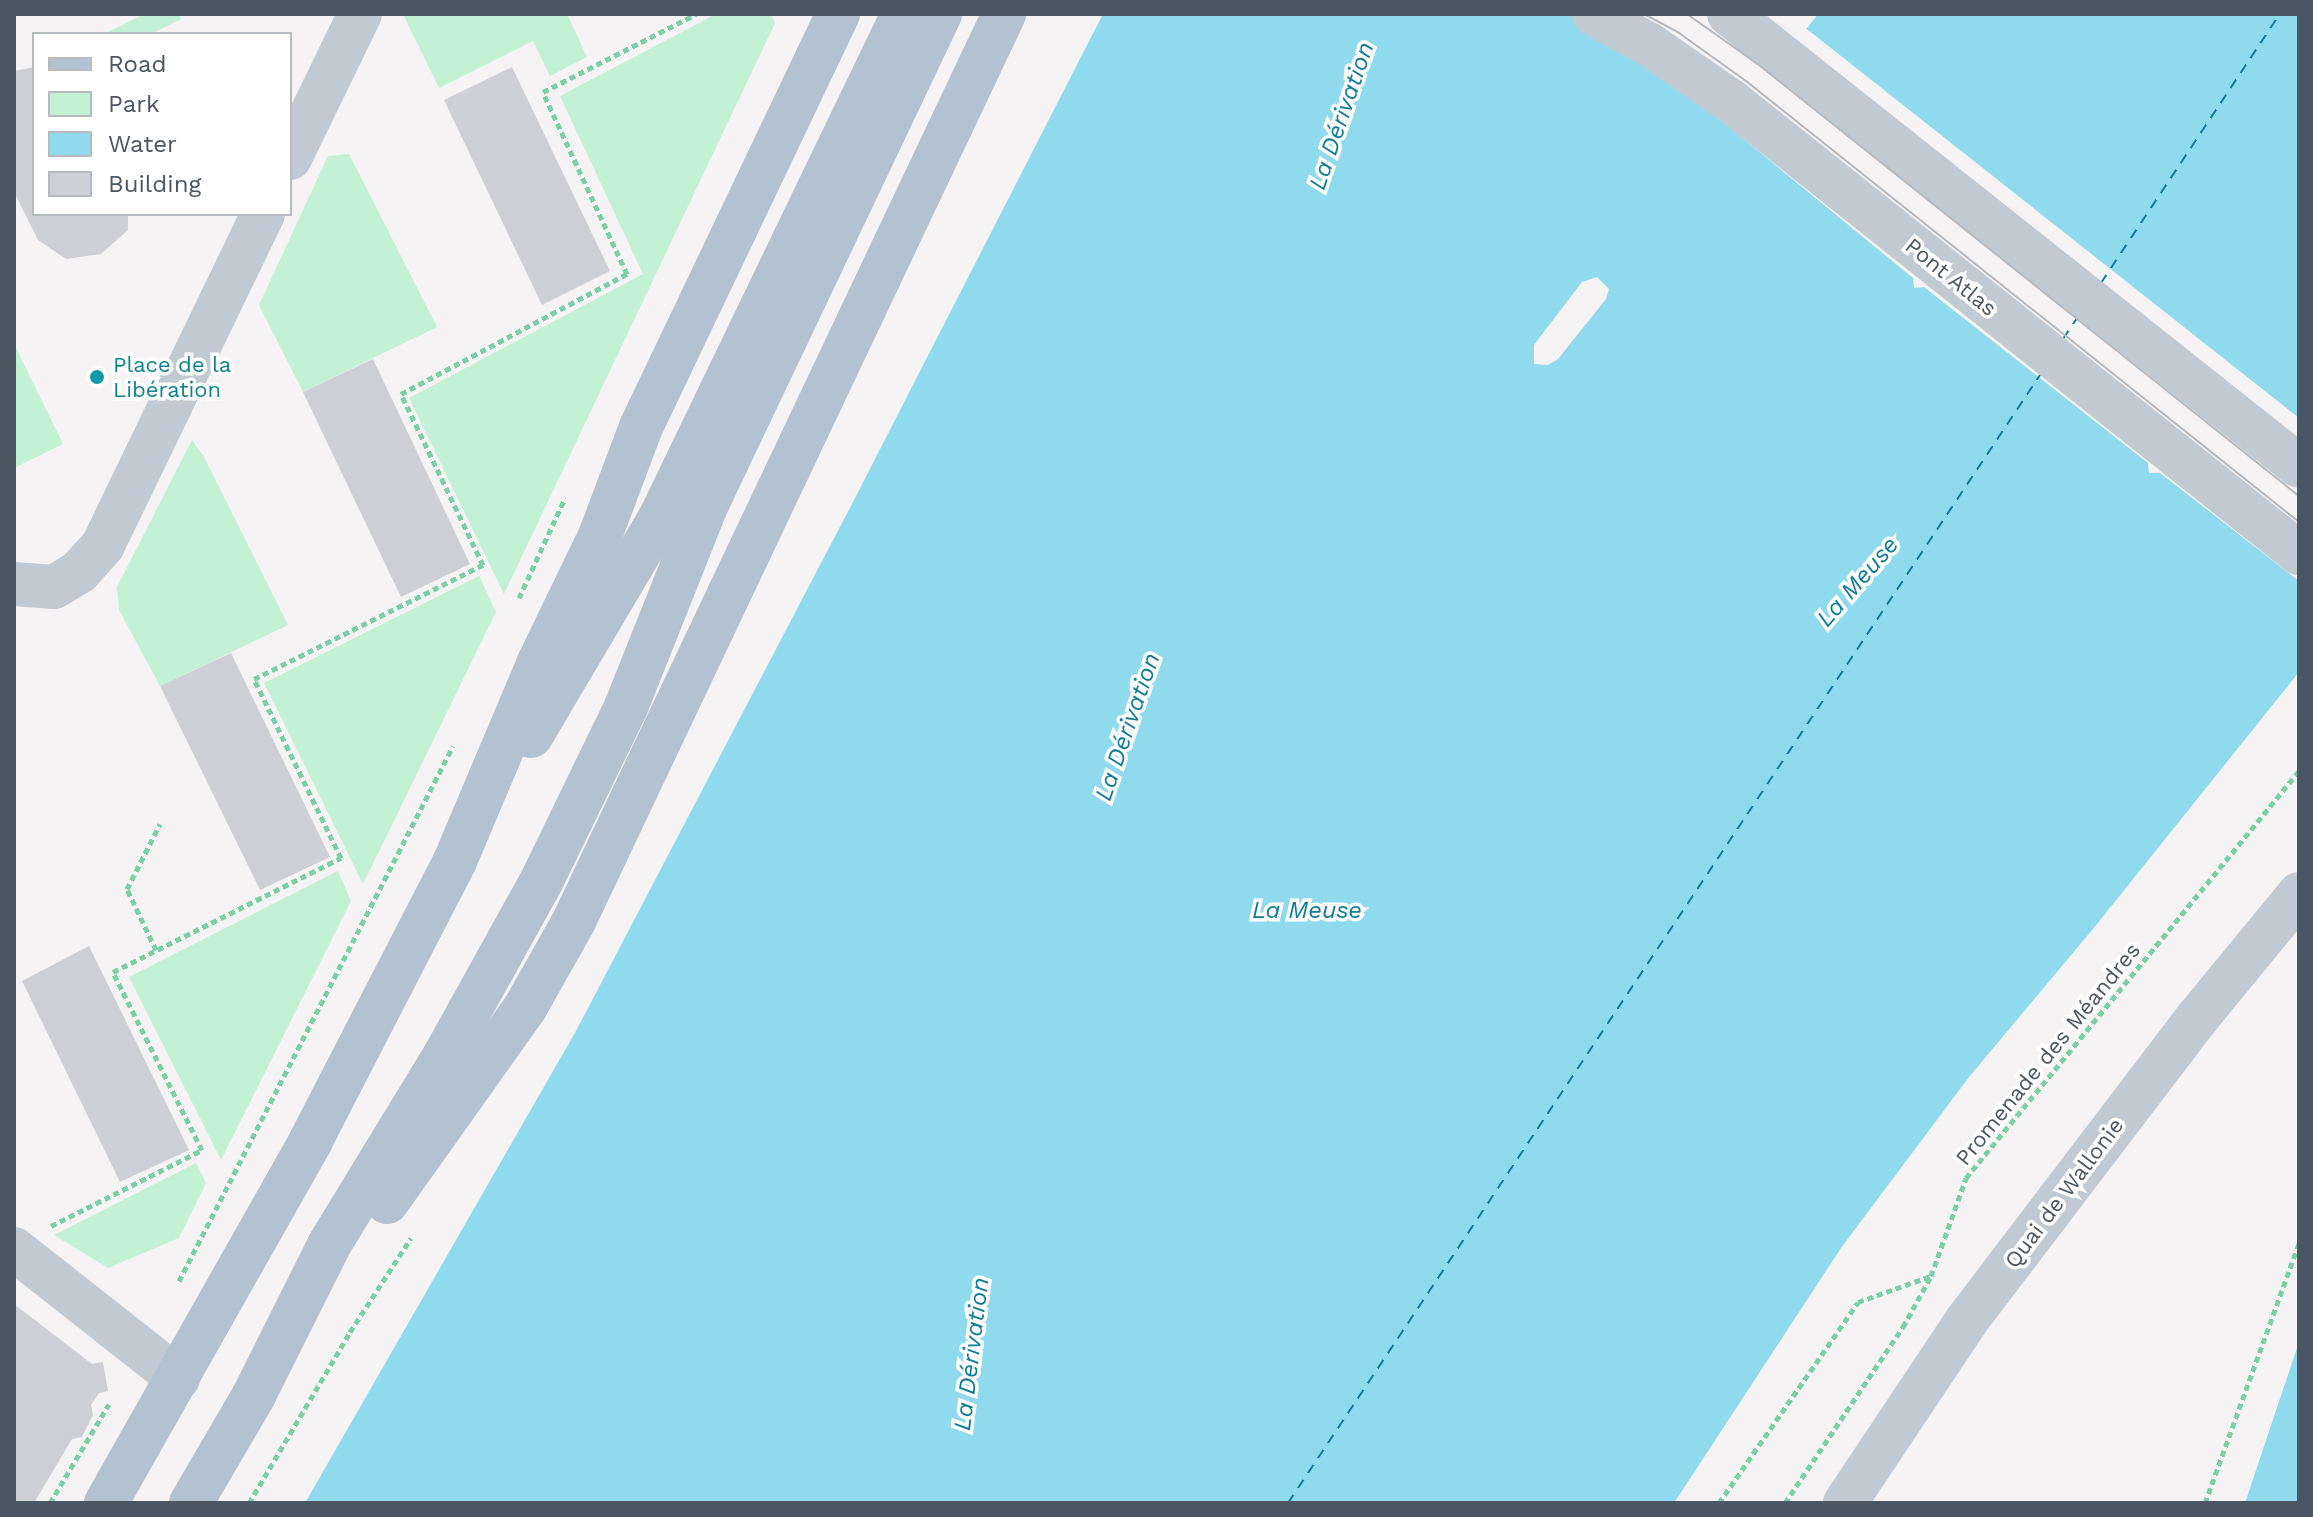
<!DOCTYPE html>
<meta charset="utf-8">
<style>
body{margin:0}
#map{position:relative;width:2313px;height:1517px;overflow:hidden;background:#f5f3f3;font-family:"Work Sans",sans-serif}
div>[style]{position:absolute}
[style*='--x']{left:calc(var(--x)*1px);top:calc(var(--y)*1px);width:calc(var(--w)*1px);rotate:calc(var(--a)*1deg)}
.green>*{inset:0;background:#c3f1d5}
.water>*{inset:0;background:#90daee}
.pier>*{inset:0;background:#f5f3f3}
.ferry>*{height:2px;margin-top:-1px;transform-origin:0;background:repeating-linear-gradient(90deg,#0c7c9b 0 10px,transparent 0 18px)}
.building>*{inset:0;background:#cdcfd5}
.path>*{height:5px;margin-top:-2.5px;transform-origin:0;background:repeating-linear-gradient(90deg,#7ad0a6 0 6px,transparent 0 10px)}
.minor>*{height:44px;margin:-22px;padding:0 22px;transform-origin:22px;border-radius:22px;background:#c1cad2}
.major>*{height:44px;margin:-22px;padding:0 22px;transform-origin:22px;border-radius:22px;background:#b3c2d1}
.tram>*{height:2px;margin:-1px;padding:0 1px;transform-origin:1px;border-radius:1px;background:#b5b8bd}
.dots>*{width:22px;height:22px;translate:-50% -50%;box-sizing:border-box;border:4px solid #fff;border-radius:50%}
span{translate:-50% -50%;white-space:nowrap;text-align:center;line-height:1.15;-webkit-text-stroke:7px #fff;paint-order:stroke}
.street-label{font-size:22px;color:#4a5661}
.culture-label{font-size:22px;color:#0d838f}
.left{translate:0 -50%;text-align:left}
.water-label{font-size:24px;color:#0c7c9b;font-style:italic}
.frame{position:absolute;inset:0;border:16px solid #4a5661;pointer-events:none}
.legend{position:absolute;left:32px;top:32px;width:260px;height:184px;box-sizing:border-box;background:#fff;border:2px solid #b7bbc0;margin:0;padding:10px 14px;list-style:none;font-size:24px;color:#4a5661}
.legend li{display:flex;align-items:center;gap:16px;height:40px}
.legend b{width:40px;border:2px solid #b7bbc0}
</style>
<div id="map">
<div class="green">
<div style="clip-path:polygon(144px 14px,178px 14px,181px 19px,151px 34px,104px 34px)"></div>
<div style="clip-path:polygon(403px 14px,567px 14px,587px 57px,550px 76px,533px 41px,439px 88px)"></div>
<div style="clip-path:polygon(716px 14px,771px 14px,775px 23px,504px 594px,409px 398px,643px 274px,560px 96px)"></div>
<div style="clip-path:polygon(349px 154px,437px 327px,303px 392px,259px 305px,328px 156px)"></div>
<div style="clip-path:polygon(14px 344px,63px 444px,14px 468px)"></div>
<div style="clip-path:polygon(192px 440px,204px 457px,288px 625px,160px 686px,119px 610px,117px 587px)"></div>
<div style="clip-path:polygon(479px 576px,496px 612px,363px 884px,264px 683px)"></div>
<div style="clip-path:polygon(338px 871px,351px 901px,221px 1160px,129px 977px)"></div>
<div style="clip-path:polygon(196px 1163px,206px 1183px,179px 1238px,108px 1268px,54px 1235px)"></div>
</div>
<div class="water">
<div style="clip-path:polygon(evenodd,1103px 14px,1589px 14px,1733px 123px,1818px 14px,2299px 14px,2299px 672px,2093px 929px,1969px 1077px,1841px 1248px,1674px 1503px,305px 1503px,576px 1031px,853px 502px,1103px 14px,1597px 277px,1609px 289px,1606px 299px,1558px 359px,1548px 365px,1534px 364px,1534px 345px,1582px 282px,1597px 277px)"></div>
<div style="clip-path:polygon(2299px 1342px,2299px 1503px,2245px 1503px)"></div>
</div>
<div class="pier">
<div style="clip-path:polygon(1803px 26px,2299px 418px,2299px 581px,2160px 473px,2149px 473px,2148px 463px,1924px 287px,1914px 288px,1913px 278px,1718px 118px,1732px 117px)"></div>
</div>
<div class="ferry">
<div style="--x:2101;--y:283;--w:323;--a:-56.4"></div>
<div style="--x:2063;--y:339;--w:25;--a:-56"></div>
<div style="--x:1288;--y:1503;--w:1356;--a:-56.31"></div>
</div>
<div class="building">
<div style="clip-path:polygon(34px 67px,34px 214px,128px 214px,128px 230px,101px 254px,66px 259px,38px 240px,14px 192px,14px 71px)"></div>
<div style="clip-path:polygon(512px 67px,610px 271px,542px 305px,444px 100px)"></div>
<div style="clip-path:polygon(373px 359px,470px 564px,401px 597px,303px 392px)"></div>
<div style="clip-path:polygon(231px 653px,330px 857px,260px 890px,160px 686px)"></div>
<div style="clip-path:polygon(89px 946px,189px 1150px,120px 1182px,22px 981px)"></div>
<div style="clip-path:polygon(14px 1304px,92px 1364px,103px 1362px,108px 1391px,99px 1393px,91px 1405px,93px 1415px,82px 1437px,72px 1439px,34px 1503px,14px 1503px)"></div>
</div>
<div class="path">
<div style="--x:519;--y:598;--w:110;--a:-65.3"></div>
<div style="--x:156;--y:950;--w:68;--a:-115.4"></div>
<div style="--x:127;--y:889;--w:73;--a:-63.1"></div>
<div style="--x:51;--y:1226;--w:169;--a:-26.7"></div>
<div style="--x:202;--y:1150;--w:199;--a:-116.6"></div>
<div style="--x:113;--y:972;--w:255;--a:-26.6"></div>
<div style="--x:341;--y:858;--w:199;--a:-115.9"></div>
<div style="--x:254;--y:679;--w:256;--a:-26.5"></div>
<div style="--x:483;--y:565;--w:190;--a:-115.6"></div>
<div style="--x:401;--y:394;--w:256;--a:-28"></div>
<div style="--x:627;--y:274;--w:200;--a:-114.8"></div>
<div style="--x:543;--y:92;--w:172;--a:-27"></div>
<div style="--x:179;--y:1281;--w:601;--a:-62.88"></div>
<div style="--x:50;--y:1503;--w:115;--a:-59.2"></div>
<div style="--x:249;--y:1503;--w:199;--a:-59.4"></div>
<div style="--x:350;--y:1332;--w:112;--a:-57"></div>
<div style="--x:1719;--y:1503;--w:244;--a:-55.3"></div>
<div style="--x:1858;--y:1302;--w:77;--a:-19.6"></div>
<div style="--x:1785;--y:1503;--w:212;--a:-56.2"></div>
<div style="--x:1903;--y:1327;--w:58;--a:-61.2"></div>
<div style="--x:1931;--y:1276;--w:104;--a:-70.3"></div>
<div style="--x:1966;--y:1178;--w:526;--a:-50.71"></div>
<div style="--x:2205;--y:1503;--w:276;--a:-70.1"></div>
</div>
<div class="minor">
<div style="--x:1594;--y:14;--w:64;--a:29"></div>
<div style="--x:1650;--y:45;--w:98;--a:34.7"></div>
<div style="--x:1731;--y:101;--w:726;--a:38.51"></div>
<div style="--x:1729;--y:14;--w:727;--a:38.41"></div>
<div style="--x:290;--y:158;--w:160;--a:-64.1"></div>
<div style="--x:14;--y:584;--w:40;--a:4.3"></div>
<div style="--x:54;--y:587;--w:29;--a:-31"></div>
<div style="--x:79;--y:572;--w:36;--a:-48"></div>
<div style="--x:103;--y:545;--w:368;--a:-64.2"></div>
<div style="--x:14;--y:1249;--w:209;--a:38.2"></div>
<div style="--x:1845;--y:1503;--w:220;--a:-56.3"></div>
<div style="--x:1967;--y:1320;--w:381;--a:-52.7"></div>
<div style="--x:2198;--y:1017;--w:159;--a:-50.6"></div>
</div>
<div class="major">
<div style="--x:531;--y:736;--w:256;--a:-59.4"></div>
<div style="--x:661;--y:516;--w:557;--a:-64.26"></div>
<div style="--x:387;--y:1202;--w:238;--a:-54.6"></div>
<div style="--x:525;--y:1008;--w:100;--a:-60.6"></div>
<div style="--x:574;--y:921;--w:1004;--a:-64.63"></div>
<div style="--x:106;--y:1503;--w:417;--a:-60.5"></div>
<div style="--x:311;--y:1140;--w:314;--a:-62.7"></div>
<div style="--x:455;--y:861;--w:216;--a:-67.1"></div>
<div style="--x:539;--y:662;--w:140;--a:-64.2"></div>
<div style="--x:600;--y:536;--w:116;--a:-69.4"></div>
<div style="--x:641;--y:427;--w:458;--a:-64.5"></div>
<div style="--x:191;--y:1503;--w:125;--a:-59.7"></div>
<div style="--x:254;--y:1395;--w:168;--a:-63.4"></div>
<div style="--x:329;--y:1245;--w:223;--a:-58.6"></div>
<div style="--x:445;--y:1055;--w:200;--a:-61"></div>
<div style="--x:542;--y:880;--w:192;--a:-64.1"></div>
<div style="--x:626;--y:707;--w:216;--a:-68.3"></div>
<div style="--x:706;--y:506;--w:545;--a:-64.56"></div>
</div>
<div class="tram">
<div style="--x:1644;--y:14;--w:40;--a:28"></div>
<div style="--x:1679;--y:33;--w:82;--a:35.6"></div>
<div style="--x:1746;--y:81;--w:707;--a:38.57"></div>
<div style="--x:1687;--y:14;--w:88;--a:35.3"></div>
<div style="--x:1759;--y:65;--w:691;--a:38.6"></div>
</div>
<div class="dots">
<div style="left:97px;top:377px;background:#0f9aa8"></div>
</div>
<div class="street-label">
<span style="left:1951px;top:277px;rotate:39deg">Pont Atlas</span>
<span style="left:2048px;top:1054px;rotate:-51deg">Promenade des Méandres</span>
<span style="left:2064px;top:1193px;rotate:-53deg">Quai de Wallonie</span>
</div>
<div class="culture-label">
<span class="left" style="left:113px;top:377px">Place de la<br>Libération</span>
</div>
<div class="water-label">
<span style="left:1342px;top:116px;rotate:-71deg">La Dérivation</span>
<span style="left:1858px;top:582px;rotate:-49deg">La Meuse</span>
<span style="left:1128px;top:727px;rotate:-71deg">La Dérivation</span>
<span style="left:1307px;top:911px">La Meuse</span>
<span style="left:972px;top:1354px;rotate:-83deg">La Dérivation</span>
</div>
<div class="frame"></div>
<ul class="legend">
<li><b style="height:10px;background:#b3c2d1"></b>Road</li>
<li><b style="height:22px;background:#c3f1d5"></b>Park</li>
<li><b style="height:22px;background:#90daee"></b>Water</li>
<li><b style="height:22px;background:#cdcfd5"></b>Building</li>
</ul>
</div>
